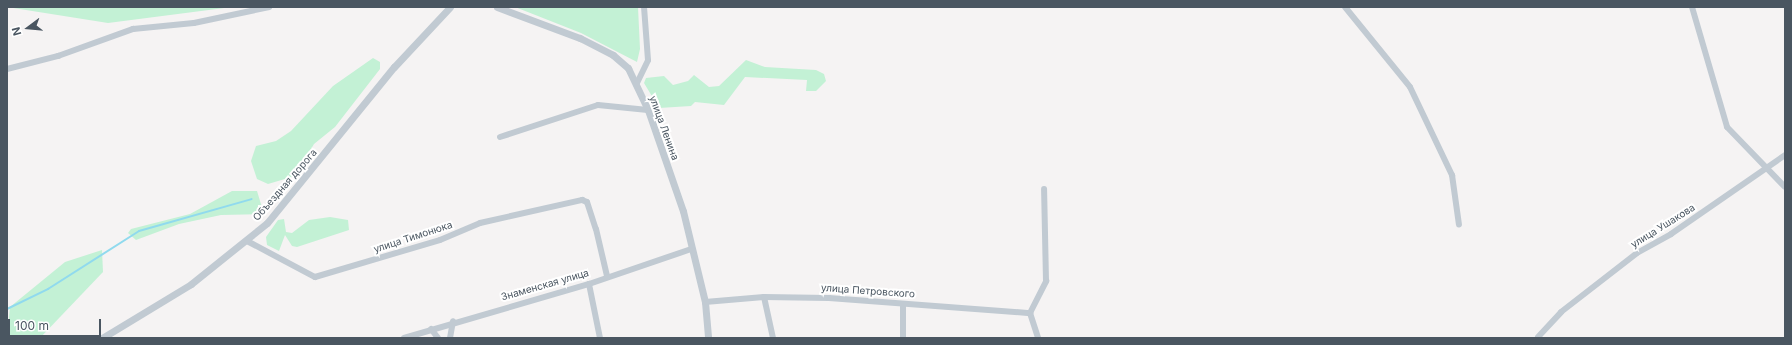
<!DOCTYPE html>
<meta charset="utf-8">
<style>
body{margin:0}
#map{position:relative;width:1792px;height:345px;overflow:hidden;background:#f5f3f3;font-family:Inter,sans-serif}
div>[style]{position:absolute}
[style*='--x']{left:calc(var(--x)*1px);top:calc(var(--y)*1px);width:calc(var(--w)*1px);rotate:calc(var(--a)*1deg)}
.green>*{inset:0;background:#c3f1d5}
.stream>*{height:2px;margin:-1px;padding:0 1px;transform-origin:1px;border-radius:1px;background:#90daee}
.minor>*{height:6px;margin:-3px;padding:0 3px;transform-origin:3px;border-radius:3px;background:#c1cad2}
.tertiary>*{height:7px;margin:-3.5px;padding:0 3.5px;transform-origin:3.5px;border-radius:3.5px;background:#c1cad2}
span{translate:-50% -50%;white-space:nowrap;text-align:center;line-height:1.15;-webkit-text-stroke:4px #fff;paint-order:stroke}
.street-label{font-size:10px;color:#4a5661}
.frame{position:absolute;inset:0;border:8px solid #4a5661;pointer-events:none}
.north{position:absolute;left:8px;top:8px;width:40px;height:40px;-webkit-text-stroke:3px #fff;paint-order:stroke;rotate:254deg;font-size:11px;font-weight:700;line-height:16px;text-align:center;color:#4a5661}
.north::after{content:'';display:block;margin:auto;width:14px;height:18px;background:#4a5661;clip-path:polygon(50% 0,100% 100%,50% 72%,0 100%)}
.scale{position:absolute;left:8px;top:319px;width:93px;height:18px;box-sizing:border-box;border:2px solid #4a5661;border-top:0;padding-left:5px;font-size:12px;line-height:14px;white-space:nowrap;color:#4a5661;-webkit-text-stroke:3px #fff;paint-order:stroke}
</style>
<div id="map">
<div class="green">
<div style="clip-path:polygon(7px 7px,232px 7px,108px 23px)"></div>
<div style="clip-path:polygon(515px 7px,638px 7px,640px 49px,637px 62px,581px 33px)"></div>
<div style="clip-path:polygon(373px 58px,380px 62px,380px 69px,335px 127px,314px 144px,295px 176px,268px 184px,257px 179px,251px 161px,256px 146px,276px 141px,291px 131px,333px 86px)"></div>
<div style="clip-path:polygon(746px 60px,765px 67px,816px 70px,824px 74px,826px 81px,816px 91px,806px 91px,807px 80px,745px 77px,724px 105px,695px 102px,691px 106px,659px 108px,644px 83px,646px 78px,664px 76px,673px 85px,688px 81px,694px 75px,709px 87px,719px 86px)"></div>
<div style="clip-path:polygon(232px 191px,257px 191px,264px 214px,221px 215px,179px 224px,136px 240px,128px 233px,131px 229px,190px 214px)"></div>
<div style="clip-path:polygon(330px 217px,348px 220px,349px 230px,297px 247px,292px 246px,285px 235px,279px 251px,267px 245px,266px 237px,278px 220px,284px 219px,286px 232px,292px 233px,309px 220px)"></div>
<div style="clip-path:polygon(102px 250px,103px 272px,40px 338px,7px 338px,10px 307px,65px 262px)"></div>
</div>
<div class="stream">
<div style="--x:7;--y:309;--w:46;--a:-26"></div>
<div style="--x:48;--y:289;--w:108;--a:-32.5"></div>
<div style="--x:139;--y:231;--w:117;--a:-15.8"></div>
</div>
<div class="minor">
<div style="--x:1345;--y:7;--w:103;--a:50.9"></div>
<div style="--x:1410;--y:87;--w:98;--a:64.5"></div>
<div style="--x:1452;--y:175;--w:50;--a:82"></div>
<div style="--x:1692;--y:7;--w:125;--a:73.7"></div>
<div style="--x:1727;--y:127;--w:83;--a:46"></div>
<div style="--x:7;--y:69;--w:53;--a:-14.3"></div>
<div style="--x:58;--y:56;--w:80;--a:-19.8"></div>
<div style="--x:133;--y:29;--w:61;--a:-5.6"></div>
<div style="--x:194;--y:23;--w:77;--a:-12"></div>
<div style="--x:637;--y:83;--w:25;--a:-64"></div>
<div style="--x:648;--y:60;--w:53;--a:-94.3"></div>
<div style="--x:500;--y:137;--w:103;--a:-18.1"></div>
<div style="--x:598;--y:105;--w:50;--a:5.7"></div>
<div style="--x:247;--y:241;--w:77;--a:27.9"></div>
<div style="--x:315;--y:277;--w:130;--a:-16.5"></div>
<div style="--x:440;--y:240;--w:43;--a:-23"></div>
<div style="--x:480;--y:223;--w:105;--a:-12.7"></div>
<div style="--x:582;--y:200;--w:5;--a:22"></div>
<div style="--x:587;--y:202;--w:28;--a:72"></div>
<div style="--x:596;--y:229;--w:48;--a:76.8"></div>
<div style="--x:589;--y:284;--w:55;--a:78.5"></div>
<div style="--x:764;--y:297;--w:42;--a:77.6"></div>
<div style="--x:705;--y:302;--w:59;--a:-4.8"></div>
<div style="--x:764;--y:297;--w:65;--a:0.9"></div>
<div style="--x:829;--y:298;--w:202;--a:4.3"></div>
<div style="--x:1030;--y:313;--w:26;--a:72"></div>
<div style="--x:1030;--y:313;--w:36;--a:-63"></div>
<div style="--x:1046;--y:281;--w:92;--a:-91.2"></div>
<div style="--x:431;--y:329;--w:11;--a:52"></div>
<div style="--x:1538;--y:337;--w:34;--a:-47"></div>
<div style="--x:1561;--y:312;--w:96;--a:-37.8"></div>
<div style="--x:1637;--y:253;--w:39;--a:-29"></div>
<div style="--x:1671;--y:234;--w:139;--a:-34.7"></div>
<div style="--x:404;--y:338;--w:193;--a:-16.3"></div>
<div style="--x:589;--y:284;--w:108;--a:-18.9"></div>
<div style="--x:450;--y:338;--w:17;--a:-80"></div>
<div style="--x:903;--y:338;--w:34;--a:-90"></div>
</div>
<div class="tertiary">
<div style="--x:497;--y:7;--w:89;--a:20.5"></div>
<div style="--x:580;--y:38;--w:37;--a:27"></div>
<div style="--x:613;--y:55;--w:20;--a:41"></div>
<div style="--x:628;--y:68;--w:47;--a:64.5"></div>
<div style="--x:648;--y:110;--w:107;--a:70.9"></div>
<div style="--x:683;--y:211;--w:94;--a:76.4"></div>
<div style="--x:705;--y:302;--w:36;--a:85"></div>
<div style="--x:102;--y:338;--w:104;--a:-31.2"></div>
<div style="--x:191;--y:284;--w:97;--a:-38.8"></div>
<div style="--x:267;--y:223;--w:201;--a:-50.9"></div>
<div style="--x:394;--y:67;--w:82;--a:-47"></div>
</div>
<div class="street-label">
<span style="left:664px;top:128px;rotate:70deg">улица Ленина</span>
<span style="left:285px;top:185px;rotate:-49deg">Объездная дорога</span>
<span style="left:1663px;top:226px;rotate:-32deg">улица Ушакова</span>
<span style="left:413px;top:237px;rotate:-18deg">улица Тимонюка</span>
<span style="left:545px;top:285px;rotate:-16deg">Знаменская улица</span>
<span style="left:868px;top:291px;rotate:4deg">улица Петровского</span>
</div>
<div class="frame"></div>
<div class="north">N</div>
<div class="scale">100 m</div>
</div>
